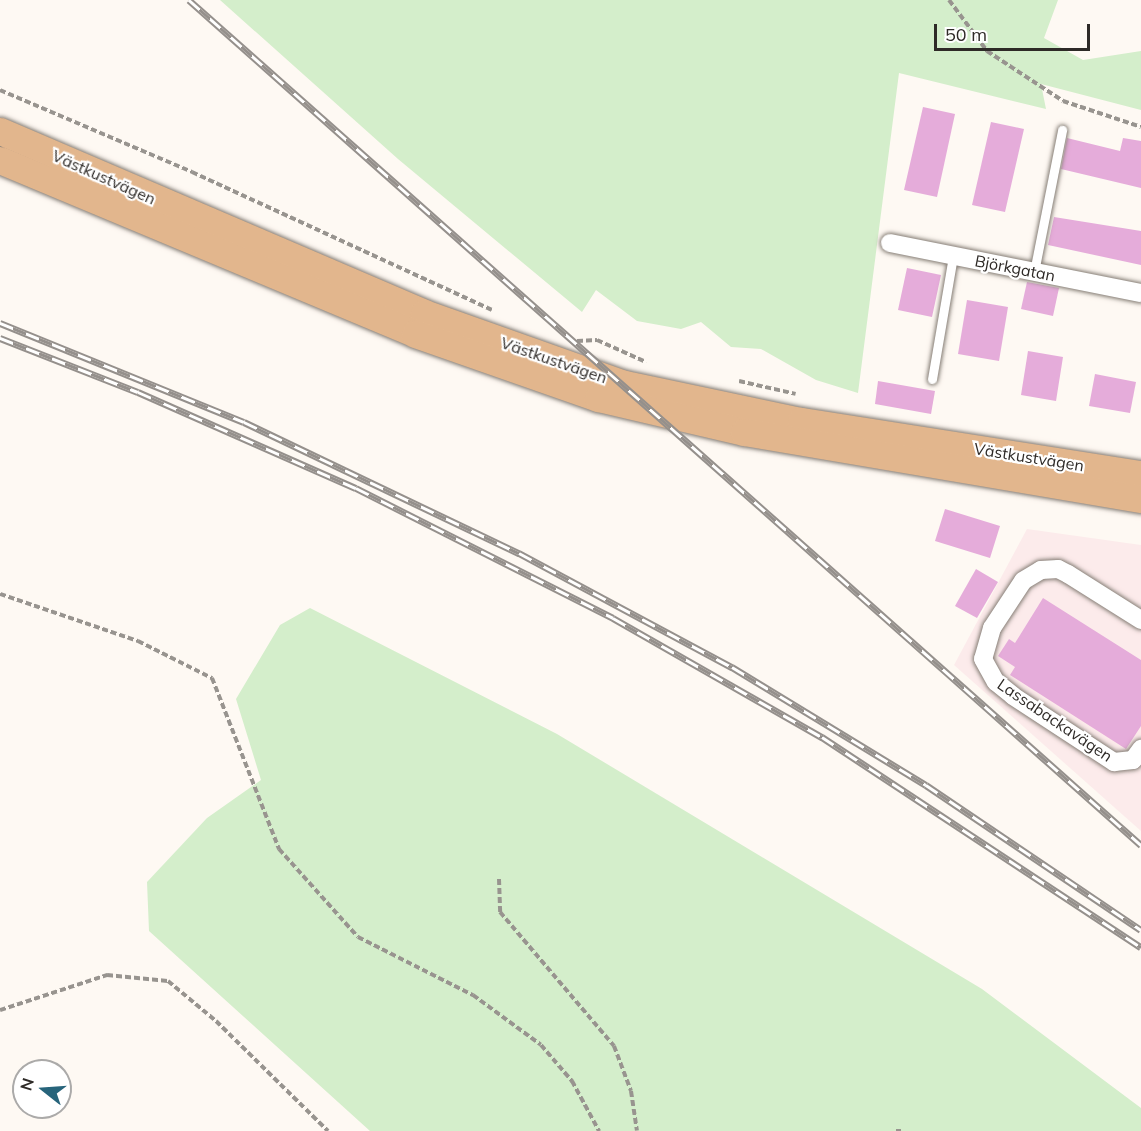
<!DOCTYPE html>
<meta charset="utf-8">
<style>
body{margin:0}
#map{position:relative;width:1141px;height:1131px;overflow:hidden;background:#fef9f3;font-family:Mulish,sans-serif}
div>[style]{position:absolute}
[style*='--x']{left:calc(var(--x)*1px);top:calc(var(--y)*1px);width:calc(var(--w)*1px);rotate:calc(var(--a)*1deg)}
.industrial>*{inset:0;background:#fcebeb}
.green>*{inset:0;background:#d4eecb}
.building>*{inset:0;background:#e5acda}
.path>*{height:4px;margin-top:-2px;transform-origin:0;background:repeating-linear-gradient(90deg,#98948f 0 6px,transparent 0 9px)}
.roads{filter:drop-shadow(0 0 2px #867e76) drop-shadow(0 0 2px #867e76)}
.service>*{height:9px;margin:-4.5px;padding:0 4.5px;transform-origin:4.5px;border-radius:4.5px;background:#fff}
.minor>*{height:18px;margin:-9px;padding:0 9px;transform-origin:9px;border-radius:9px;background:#fff}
.primary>*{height:27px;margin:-13.5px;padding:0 13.5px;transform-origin:13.5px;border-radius:13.5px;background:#e2b68d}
.rail>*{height:7px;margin-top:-3.5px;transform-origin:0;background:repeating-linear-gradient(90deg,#fff 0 14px,#95908c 0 28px);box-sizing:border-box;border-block:2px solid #95908c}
span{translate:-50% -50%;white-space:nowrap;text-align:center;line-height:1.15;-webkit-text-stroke:4.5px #fff;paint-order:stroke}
.street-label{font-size:16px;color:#2e2a27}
.north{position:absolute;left:12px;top:1059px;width:60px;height:60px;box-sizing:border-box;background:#fff;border:2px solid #abaaa9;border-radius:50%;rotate:287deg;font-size:16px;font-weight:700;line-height:24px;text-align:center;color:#2e2a27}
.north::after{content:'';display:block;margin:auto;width:21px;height:27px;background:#27647b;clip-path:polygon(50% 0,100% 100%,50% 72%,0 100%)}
.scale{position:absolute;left:934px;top:24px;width:156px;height:27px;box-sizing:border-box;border:3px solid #2e2a27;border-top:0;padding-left:8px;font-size:18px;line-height:21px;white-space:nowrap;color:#2e2a27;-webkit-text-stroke:4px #fff;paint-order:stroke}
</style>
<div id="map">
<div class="industrial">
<div style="clip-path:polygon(1027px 529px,1141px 545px,1141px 831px,954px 665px)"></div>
</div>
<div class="green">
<div style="clip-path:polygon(220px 0,1058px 0,1044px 38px,1083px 60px,1141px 51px,1141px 110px,1041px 84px,1046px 109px,899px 73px,858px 393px,816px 380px,761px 349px,731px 347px,701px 322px,681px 329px,637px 321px,596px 290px,582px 312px,398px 159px)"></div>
<div style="clip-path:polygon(310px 608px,557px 734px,982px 989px,1141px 1108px,1141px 1131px,370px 1131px,149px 931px,147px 882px,207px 818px,261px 780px,236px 699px,280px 625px)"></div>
</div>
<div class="building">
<div style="clip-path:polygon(923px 107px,955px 114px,937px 197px,904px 190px)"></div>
<div style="clip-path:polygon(991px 122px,1024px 129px,1005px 212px,972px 205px)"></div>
<div style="clip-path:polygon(1067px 138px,1120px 151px,1123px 138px,1141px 141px,1141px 188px,1061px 169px)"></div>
<div style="clip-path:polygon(1054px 217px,1141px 231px,1141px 265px,1048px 245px)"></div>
<div style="clip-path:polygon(907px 268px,941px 275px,932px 317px,898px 310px)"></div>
<div style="clip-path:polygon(1027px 282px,1059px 288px,1053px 316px,1021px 309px)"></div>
<div style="clip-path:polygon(967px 300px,1008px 307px,999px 361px,958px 354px)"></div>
<div style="clip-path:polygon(1028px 351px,1063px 357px,1056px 401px,1021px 395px)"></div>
<div style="clip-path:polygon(1095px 374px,1136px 382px,1130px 413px,1089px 406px)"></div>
<div style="clip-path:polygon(878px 381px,935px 391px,931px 414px,875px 404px)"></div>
<div style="clip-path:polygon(945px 509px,1000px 526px,990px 558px,935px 541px)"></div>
<div style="clip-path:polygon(976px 569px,998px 582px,977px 618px,955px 606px)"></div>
<div style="clip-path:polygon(1043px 598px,1141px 660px,1141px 726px,1126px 749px,1010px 675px,1015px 667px,998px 656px,1009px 639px,1015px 643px)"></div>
</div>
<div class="path">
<div style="--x:949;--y:0;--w:64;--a:53.3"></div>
<div style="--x:987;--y:51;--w:91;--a:33.3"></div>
<div style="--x:1063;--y:101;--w:82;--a:18.4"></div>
<div style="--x:0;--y:90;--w:209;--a:23.1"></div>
<div style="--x:192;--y:172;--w:330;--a:24.7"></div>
<div style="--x:577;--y:341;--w:20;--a:-3"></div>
<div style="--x:597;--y:340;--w:54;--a:24.2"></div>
<div style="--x:739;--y:381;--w:58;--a:12.8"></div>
<div style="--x:0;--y:594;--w:146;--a:18.8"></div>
<div style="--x:138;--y:641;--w:83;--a:26.6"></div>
<div style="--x:212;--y:678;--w:184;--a:68.6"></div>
<div style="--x:279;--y:849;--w:118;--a:48.1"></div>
<div style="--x:358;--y:937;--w:129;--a:26.8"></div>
<div style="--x:473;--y:995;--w:84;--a:36.3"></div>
<div style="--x:541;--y:1045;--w:48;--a:49.3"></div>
<div style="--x:572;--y:1081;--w:57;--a:61.6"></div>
<div style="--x:499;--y:879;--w:33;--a:88"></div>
<div style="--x:500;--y:912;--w:176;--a:49.6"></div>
<div style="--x:614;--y:1046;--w:48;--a:69.3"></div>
<div style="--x:631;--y:1091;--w:40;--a:81.5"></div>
<div style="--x:0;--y:1010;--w:113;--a:-18.1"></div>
<div style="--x:107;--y:975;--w:61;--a:5.6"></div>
<div style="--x:168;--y:981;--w:62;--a:39.8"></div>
<div style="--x:216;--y:1021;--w:157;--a:44.5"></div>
<div style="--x:896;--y:1131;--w:5;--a:0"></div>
</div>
<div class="roads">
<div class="service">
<div style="--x:1034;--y:272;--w:145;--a:-78.8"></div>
<div style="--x:932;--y:379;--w:125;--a:-80.3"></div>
</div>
<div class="minor">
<div style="--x:890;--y:243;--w:256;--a:11.3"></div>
<div style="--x:1141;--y:620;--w:86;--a:-147.8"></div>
<div style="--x:1068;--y:574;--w:11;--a:-153"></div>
<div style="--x:1058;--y:569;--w:17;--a:177"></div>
<div style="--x:1041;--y:570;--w:21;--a:149"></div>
<div style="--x:1023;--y:581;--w:56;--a:123.4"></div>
<div style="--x:992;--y:628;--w:32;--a:106"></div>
<div style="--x:983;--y:659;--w:26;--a:61"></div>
<div style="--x:996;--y:682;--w:22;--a:39"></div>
<div style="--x:1013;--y:696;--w:121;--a:33.2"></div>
<div style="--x:1114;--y:762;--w:19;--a:-6"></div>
<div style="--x:1133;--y:760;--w:14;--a:-54"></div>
</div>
<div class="primary">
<div style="--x:0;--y:131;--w:461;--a:23.2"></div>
<div style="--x:424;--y:313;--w:213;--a:19.5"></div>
<div style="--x:625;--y:384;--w:180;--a:11.9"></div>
<div style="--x:801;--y:421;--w:344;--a:8.9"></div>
<div style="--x:0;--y:160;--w:450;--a:22.7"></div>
<div style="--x:415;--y:334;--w:194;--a:19.3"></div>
<div style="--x:598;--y:398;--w:150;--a:13.1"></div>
<div style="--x:744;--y:432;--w:403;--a:9.6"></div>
</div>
</div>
<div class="rail">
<div style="--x:189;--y:0;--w:1273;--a:41.59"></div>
<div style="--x:0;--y:323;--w:263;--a:22.1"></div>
<div style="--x:244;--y:422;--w:305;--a:25.5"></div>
<div style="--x:519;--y:553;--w:242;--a:28.2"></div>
<div style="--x:732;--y:667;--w:227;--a:31.3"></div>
<div style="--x:926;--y:785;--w:259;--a:34"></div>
<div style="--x:0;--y:338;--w:148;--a:21.4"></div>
<div style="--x:138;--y:392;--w:238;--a:23.8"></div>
<div style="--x:356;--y:488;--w:288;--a:26.8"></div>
<div style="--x:613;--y:618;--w:241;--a:29.7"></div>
<div style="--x:822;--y:737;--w:382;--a:33.4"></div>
</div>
<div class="street-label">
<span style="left:104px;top:177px;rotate:24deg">Västkustvägen</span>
<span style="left:1015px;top:268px;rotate:11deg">Björkgatan</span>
<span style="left:554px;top:360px;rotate:19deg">Västkustvägen</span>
<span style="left:1029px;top:457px;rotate:9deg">Västkustvägen</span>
<span style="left:1055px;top:720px;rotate:34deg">Lassabackavägen</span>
</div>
<div class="north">N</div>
<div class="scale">50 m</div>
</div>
